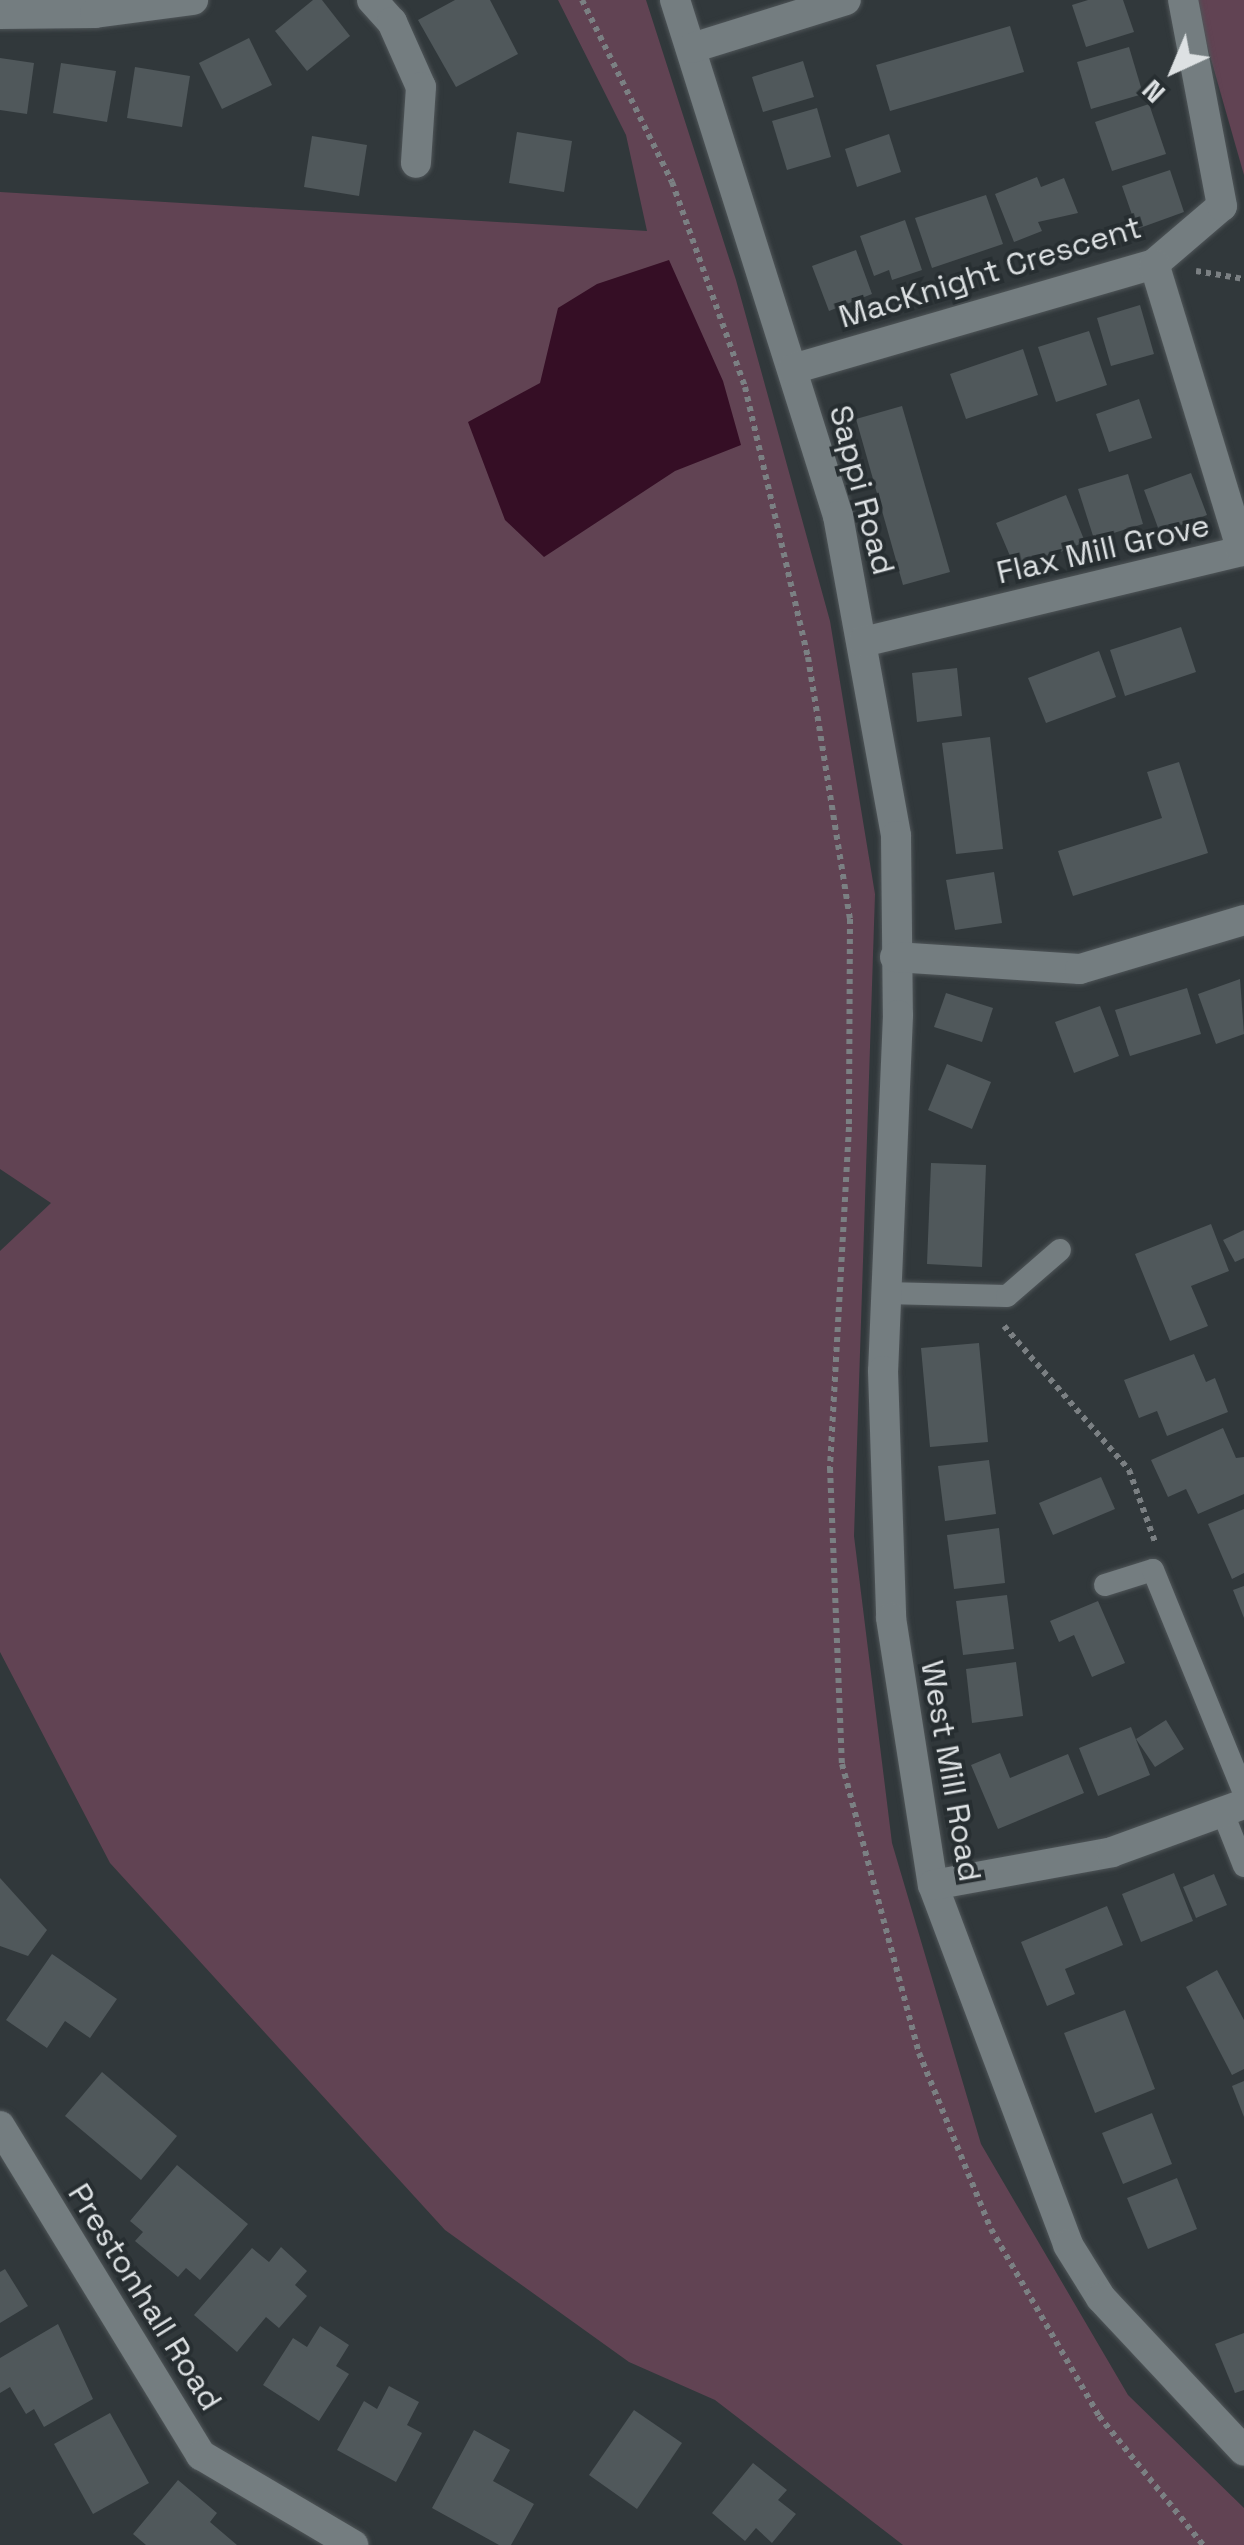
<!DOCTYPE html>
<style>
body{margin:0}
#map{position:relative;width:1244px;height:2545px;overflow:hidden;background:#31383b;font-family:"Space Grotesk",sans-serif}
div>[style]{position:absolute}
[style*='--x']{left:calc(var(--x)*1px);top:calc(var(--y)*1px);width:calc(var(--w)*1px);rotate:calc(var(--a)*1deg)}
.green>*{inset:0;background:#614353}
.water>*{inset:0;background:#350e25}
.building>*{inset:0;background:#50585b}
.path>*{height:6px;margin-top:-3px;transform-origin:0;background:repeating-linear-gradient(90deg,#7b8083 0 5px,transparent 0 10px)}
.roads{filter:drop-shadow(0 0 2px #4f5558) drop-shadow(0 0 2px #4f5558)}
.service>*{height:22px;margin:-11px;padding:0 11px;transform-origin:11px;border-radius:11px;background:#747d80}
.minor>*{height:30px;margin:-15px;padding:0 15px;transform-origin:15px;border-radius:15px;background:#747d80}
span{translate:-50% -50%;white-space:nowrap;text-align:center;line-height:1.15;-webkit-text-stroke:8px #272e31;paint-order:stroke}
.street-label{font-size:32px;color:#dde1e3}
.north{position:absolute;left:1124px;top:20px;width:100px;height:100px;-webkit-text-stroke:8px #272e31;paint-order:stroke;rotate:224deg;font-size:28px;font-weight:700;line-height:40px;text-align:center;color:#dde1e3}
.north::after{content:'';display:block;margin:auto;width:35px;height:45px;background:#dde1e3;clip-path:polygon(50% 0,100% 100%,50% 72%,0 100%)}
</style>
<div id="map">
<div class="green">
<div style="clip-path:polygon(558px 0,646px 0,736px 280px,830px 621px,875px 894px,854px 1536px,892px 1843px,981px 2144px,1128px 2395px,1244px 2508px,1244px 2545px,903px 2545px,715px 2400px,629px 2362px,445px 2230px,110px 1863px,0 1652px,0 1251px,51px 1203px,0 1169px,0 192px,647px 231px,626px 135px)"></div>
<div style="clip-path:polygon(1194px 0,1244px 0,1244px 175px)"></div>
</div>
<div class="water">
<div style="clip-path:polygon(669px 260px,723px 381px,741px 445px,675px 471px,544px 557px,505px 520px,468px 422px,540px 383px,558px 308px,597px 284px)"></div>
</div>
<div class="building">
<div style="clip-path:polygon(313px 0,322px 0,350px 36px,307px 71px,275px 31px)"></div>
<div style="clip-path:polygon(455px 0,490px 0,518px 54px,456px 87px,418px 20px)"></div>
<div style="clip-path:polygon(1088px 0,1123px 0,1134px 32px,1086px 47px,1072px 5px)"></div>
<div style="clip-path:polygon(1010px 26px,1024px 72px,890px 111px,876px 65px)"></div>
<div style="clip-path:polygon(249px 38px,272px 85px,222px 109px,199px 63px)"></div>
<div style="clip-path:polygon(1129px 47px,1143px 94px,1091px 109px,1077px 62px)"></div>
<div style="clip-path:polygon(0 58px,34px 63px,27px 114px,0 110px)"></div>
<div style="clip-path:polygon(803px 61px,814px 97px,763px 112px,752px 77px)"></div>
<div style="clip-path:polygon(61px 63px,116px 71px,107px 122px,53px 113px)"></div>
<div style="clip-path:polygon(135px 67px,190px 76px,182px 127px,127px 118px)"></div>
<div style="clip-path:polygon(1149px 104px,1166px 154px,1112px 171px,1095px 122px)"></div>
<div style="clip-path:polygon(817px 108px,831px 157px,787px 170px,772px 121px)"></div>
<div style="clip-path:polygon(517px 132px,572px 141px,564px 192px,509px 183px)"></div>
<div style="clip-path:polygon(889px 134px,901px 172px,857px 187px,845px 149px)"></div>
<div style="clip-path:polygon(312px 136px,367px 145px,359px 196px,304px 187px)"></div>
<div style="clip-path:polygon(1170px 170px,1184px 212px,1137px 229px,1122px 186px)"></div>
<div style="clip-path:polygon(1037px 177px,1041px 187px,1064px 178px,1078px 213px,1038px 222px,1042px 231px,1014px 242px,995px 194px)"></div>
<div style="clip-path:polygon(986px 195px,1003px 244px,932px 268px,915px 218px)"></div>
<div style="clip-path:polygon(905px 220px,922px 270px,892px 280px,889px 270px,874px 276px,860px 236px)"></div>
<div style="clip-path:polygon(856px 250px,872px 294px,829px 311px,812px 266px)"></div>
<div style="clip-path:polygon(1140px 305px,1154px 354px,1111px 366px,1097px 318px)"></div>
<div style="clip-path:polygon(1089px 331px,1107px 385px,1056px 402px,1038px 347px)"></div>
<div style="clip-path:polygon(1023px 349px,1038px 395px,966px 419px,950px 374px)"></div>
<div style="clip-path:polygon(1139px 399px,1152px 438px,1109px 452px,1096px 414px)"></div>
<div style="clip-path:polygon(902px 406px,950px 572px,903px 585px,856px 419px)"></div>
<div style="clip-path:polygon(1191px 473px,1207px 515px,1160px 533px,1144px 490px)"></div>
<div style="clip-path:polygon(1128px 474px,1143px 524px,1094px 539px,1078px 489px)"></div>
<div style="clip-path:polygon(1066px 495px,1085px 542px,1016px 570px,996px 523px)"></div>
<div style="clip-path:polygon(1181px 627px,1196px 672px,1125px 696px,1110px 650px)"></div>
<div style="clip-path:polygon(1099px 651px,1116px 697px,1046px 723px,1028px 678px)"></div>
<div style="clip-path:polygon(957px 668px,962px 716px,917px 722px,912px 673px)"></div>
<div style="clip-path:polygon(990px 737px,1003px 849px,956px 854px,942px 743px)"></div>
<div style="clip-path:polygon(1179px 762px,1208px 853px,1073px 896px,1058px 851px,1162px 818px,1147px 772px)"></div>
<div style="clip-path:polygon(994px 872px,1002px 923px,955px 930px,946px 880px)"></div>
<div style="clip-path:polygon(1240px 979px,1244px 1034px,1216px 1044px,1198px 994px)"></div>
<div style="clip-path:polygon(1187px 988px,1201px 1034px,1130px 1056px,1115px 1010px)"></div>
<div style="clip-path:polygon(946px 993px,993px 1008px,982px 1042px,934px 1027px)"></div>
<div style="clip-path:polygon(1100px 1006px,1119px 1056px,1074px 1073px,1055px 1022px)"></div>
<div style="clip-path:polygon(947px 1064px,991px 1082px,972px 1129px,928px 1110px)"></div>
<div style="clip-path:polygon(931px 1163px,986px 1165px,982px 1267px,927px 1264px)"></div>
<div style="clip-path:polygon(1211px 1224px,1229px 1271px,1191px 1286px,1208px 1326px,1170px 1341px,1135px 1254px)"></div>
<div style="clip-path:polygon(1244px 1230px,1244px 1258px,1235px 1262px,1223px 1240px)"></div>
<div style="clip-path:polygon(979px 1343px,988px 1442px,930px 1447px,921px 1348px)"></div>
<div style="clip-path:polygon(1194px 1354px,1206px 1382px,1215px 1378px,1228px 1412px,1167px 1436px,1157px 1411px,1139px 1418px,1124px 1380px)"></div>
<div style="clip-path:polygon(1223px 1428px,1236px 1458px,1244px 1457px,1244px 1494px,1198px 1514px,1186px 1489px,1168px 1497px,1151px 1460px)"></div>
<div style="clip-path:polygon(989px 1460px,996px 1514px,945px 1521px,938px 1466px)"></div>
<div style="clip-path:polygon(1101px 1477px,1115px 1509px,1053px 1535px,1039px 1503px)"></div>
<div style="clip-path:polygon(1244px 1509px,1244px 1573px,1232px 1579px,1208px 1524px)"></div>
<div style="clip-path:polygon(999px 1528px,1005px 1583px,954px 1589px,947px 1535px)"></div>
<div style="clip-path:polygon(1244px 1586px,1244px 1618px,1233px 1590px)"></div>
<div style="clip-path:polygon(1007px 1595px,1014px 1649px,963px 1655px,956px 1601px)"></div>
<div style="clip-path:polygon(1098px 1601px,1125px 1663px,1092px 1677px,1074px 1635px,1059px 1642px,1050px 1621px)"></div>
<div style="clip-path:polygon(1016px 1662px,1023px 1716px,972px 1723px,966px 1669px)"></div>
<div style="clip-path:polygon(1166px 1720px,1184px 1749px,1155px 1767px,1136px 1739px)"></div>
<div style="clip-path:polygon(1131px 1727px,1150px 1775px,1098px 1796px,1079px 1748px)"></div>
<div style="clip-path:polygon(1000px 1753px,1010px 1778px,1068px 1754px,1084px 1793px,998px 1829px,971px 1765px)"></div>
<div style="clip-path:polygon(1174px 1873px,1193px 1921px,1141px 1942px,1122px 1894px)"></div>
<div style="clip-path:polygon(1214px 1874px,1227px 1905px,1196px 1918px,1183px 1887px)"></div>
<div style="clip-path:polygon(0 1878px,47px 1930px,28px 1956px,0 1946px)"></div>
<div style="clip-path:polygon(1107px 1906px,1123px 1945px,1065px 1969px,1075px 1994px,1047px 2006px,1021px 1942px)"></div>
<div style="clip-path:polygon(52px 1954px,117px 1999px,90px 2038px,65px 2021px,47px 2048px,6px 2020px)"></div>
<div style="clip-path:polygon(1217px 1970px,1244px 2020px,1244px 2069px,1232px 2075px,1186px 1987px)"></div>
<div style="clip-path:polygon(1125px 2010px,1155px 2089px,1095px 2113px,1064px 2033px)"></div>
<div style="clip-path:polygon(102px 2072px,177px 2136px,141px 2180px,65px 2116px)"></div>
<div style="clip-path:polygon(1244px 2081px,1244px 2117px,1232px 2086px)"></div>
<div style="clip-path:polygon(1152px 2113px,1172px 2164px,1123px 2184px,1102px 2133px)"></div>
<div style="clip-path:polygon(177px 2165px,248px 2224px,200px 2280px,186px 2268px,178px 2277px,135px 2241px,143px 2232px,130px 2221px)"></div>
<div style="clip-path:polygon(1177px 2178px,1197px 2229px,1148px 2249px,1127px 2198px)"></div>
<div style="clip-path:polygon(281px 2247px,307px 2271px,295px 2285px,307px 2296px,279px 2328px,266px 2317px,237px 2352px,194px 2315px,252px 2248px,269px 2262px)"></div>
<div style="clip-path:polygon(5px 2269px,28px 2306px,0 2323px,0 2272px)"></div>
<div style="clip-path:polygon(58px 2324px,93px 2399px,44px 2427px,34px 2409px,26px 2414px,10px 2387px,0 2393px,0 2358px)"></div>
<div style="clip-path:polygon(320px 2326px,349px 2345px,336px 2366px,349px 2374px,319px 2421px,263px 2385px,293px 2338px,307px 2347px)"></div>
<div style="clip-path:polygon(1244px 2333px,1244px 2390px,1235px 2393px,1215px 2344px)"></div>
<div style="clip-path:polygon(389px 2386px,419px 2402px,407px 2425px,422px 2433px,396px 2482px,337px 2450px,364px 2401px,377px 2409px)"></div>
<div style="clip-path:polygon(634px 2410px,682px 2443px,637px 2509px,589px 2475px)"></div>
<div style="clip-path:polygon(110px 2413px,149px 2483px,93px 2514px,54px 2444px)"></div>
<div style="clip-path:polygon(474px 2430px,510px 2450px,493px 2481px,534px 2504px,511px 2545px,499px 2545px,432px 2508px)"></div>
<div style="clip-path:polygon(753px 2463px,787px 2490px,778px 2500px,796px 2514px,772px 2543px,756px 2528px,745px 2541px,712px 2513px)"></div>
<div style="clip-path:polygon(178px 2480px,217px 2513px,210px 2522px,237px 2545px,146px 2545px,133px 2534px)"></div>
</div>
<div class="path">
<div style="--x:582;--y:0;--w:203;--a:63.7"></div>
<div style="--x:672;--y:182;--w:218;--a:70.4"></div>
<div style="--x:745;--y:387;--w:277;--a:76.9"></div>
<div style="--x:808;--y:657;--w:265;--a:80.9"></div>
<div style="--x:850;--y:919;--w:208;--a:90.3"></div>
<div style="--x:849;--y:1127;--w:342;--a:93.2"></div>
<div style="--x:830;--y:1468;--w:296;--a:87.7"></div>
<div style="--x:842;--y:1764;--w:299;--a:75.1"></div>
<div style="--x:919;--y:2053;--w:190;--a:67.8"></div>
<div style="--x:991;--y:2229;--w:216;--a:60"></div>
<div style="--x:1099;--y:2416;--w:166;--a:51.1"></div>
<div style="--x:1196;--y:271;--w:49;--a:9.5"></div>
<div style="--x:1004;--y:1326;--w:191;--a:49"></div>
<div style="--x:1129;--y:1470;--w:77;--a:70.1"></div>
</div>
<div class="roads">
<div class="service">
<div style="--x:885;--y:1293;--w:122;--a:1.4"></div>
<div style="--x:1007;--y:1296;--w:70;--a:-41"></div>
<div style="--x:1105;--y:1585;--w:50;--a:-17.4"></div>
<div style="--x:1153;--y:1570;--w:241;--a:67.8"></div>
<div style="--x:1223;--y:1813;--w:57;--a:68.4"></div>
</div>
<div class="minor">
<div style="--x:372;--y:0;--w:30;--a:48"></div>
<div style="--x:392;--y:22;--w:71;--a:66"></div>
<div style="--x:421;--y:87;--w:76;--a:93.8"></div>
<div style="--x:675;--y:0;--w:541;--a:72.47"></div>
<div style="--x:838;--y:516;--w:325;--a:79.7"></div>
<div style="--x:896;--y:836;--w:179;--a:89.4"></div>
<div style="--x:898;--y:1015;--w:356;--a:92.4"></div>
<div style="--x:883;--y:1371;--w:247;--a:88.1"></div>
<div style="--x:891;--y:1618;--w:270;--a:81.1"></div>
<div style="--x:933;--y:1885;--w:384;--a:69.4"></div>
<div style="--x:1068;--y:2245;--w:62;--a:58.1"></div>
<div style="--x:1101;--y:2298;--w:209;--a:46.9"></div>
<div style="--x:0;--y:14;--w:95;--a:-0.6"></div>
<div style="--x:95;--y:13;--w:99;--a:-7.6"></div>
<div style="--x:692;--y:48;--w:161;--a:-17.3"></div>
<div style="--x:793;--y:369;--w:376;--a:-16.2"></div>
<div style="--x:1154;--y:264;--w:89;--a:-40.5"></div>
<div style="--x:1222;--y:206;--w:210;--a:-100.7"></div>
<div style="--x:863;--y:642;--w:390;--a:-13.5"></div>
<div style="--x:1242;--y:551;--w:300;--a:-107"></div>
<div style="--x:895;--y:957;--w:185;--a:3.7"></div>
<div style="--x:1080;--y:969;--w:171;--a:-16.6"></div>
<div style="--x:933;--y:1885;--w:182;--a:-10.4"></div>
<div style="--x:1112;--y:1852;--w:140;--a:-20"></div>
<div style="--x:0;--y:2126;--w:386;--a:58.6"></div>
<div style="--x:201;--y:2455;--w:177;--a:30.6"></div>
</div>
</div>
<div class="street-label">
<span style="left:990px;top:272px;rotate:-17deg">MacKnight Crescent</span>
<span style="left:862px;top:490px;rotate:75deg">Sappi Road</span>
<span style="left:1103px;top:549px;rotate:-13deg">Flax Mill Grove</span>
<span style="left:951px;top:1771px;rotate:80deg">West Mill Road</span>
<span style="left:145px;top:2297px;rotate:58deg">Prestonhall Road</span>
</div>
<div class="north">N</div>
</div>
